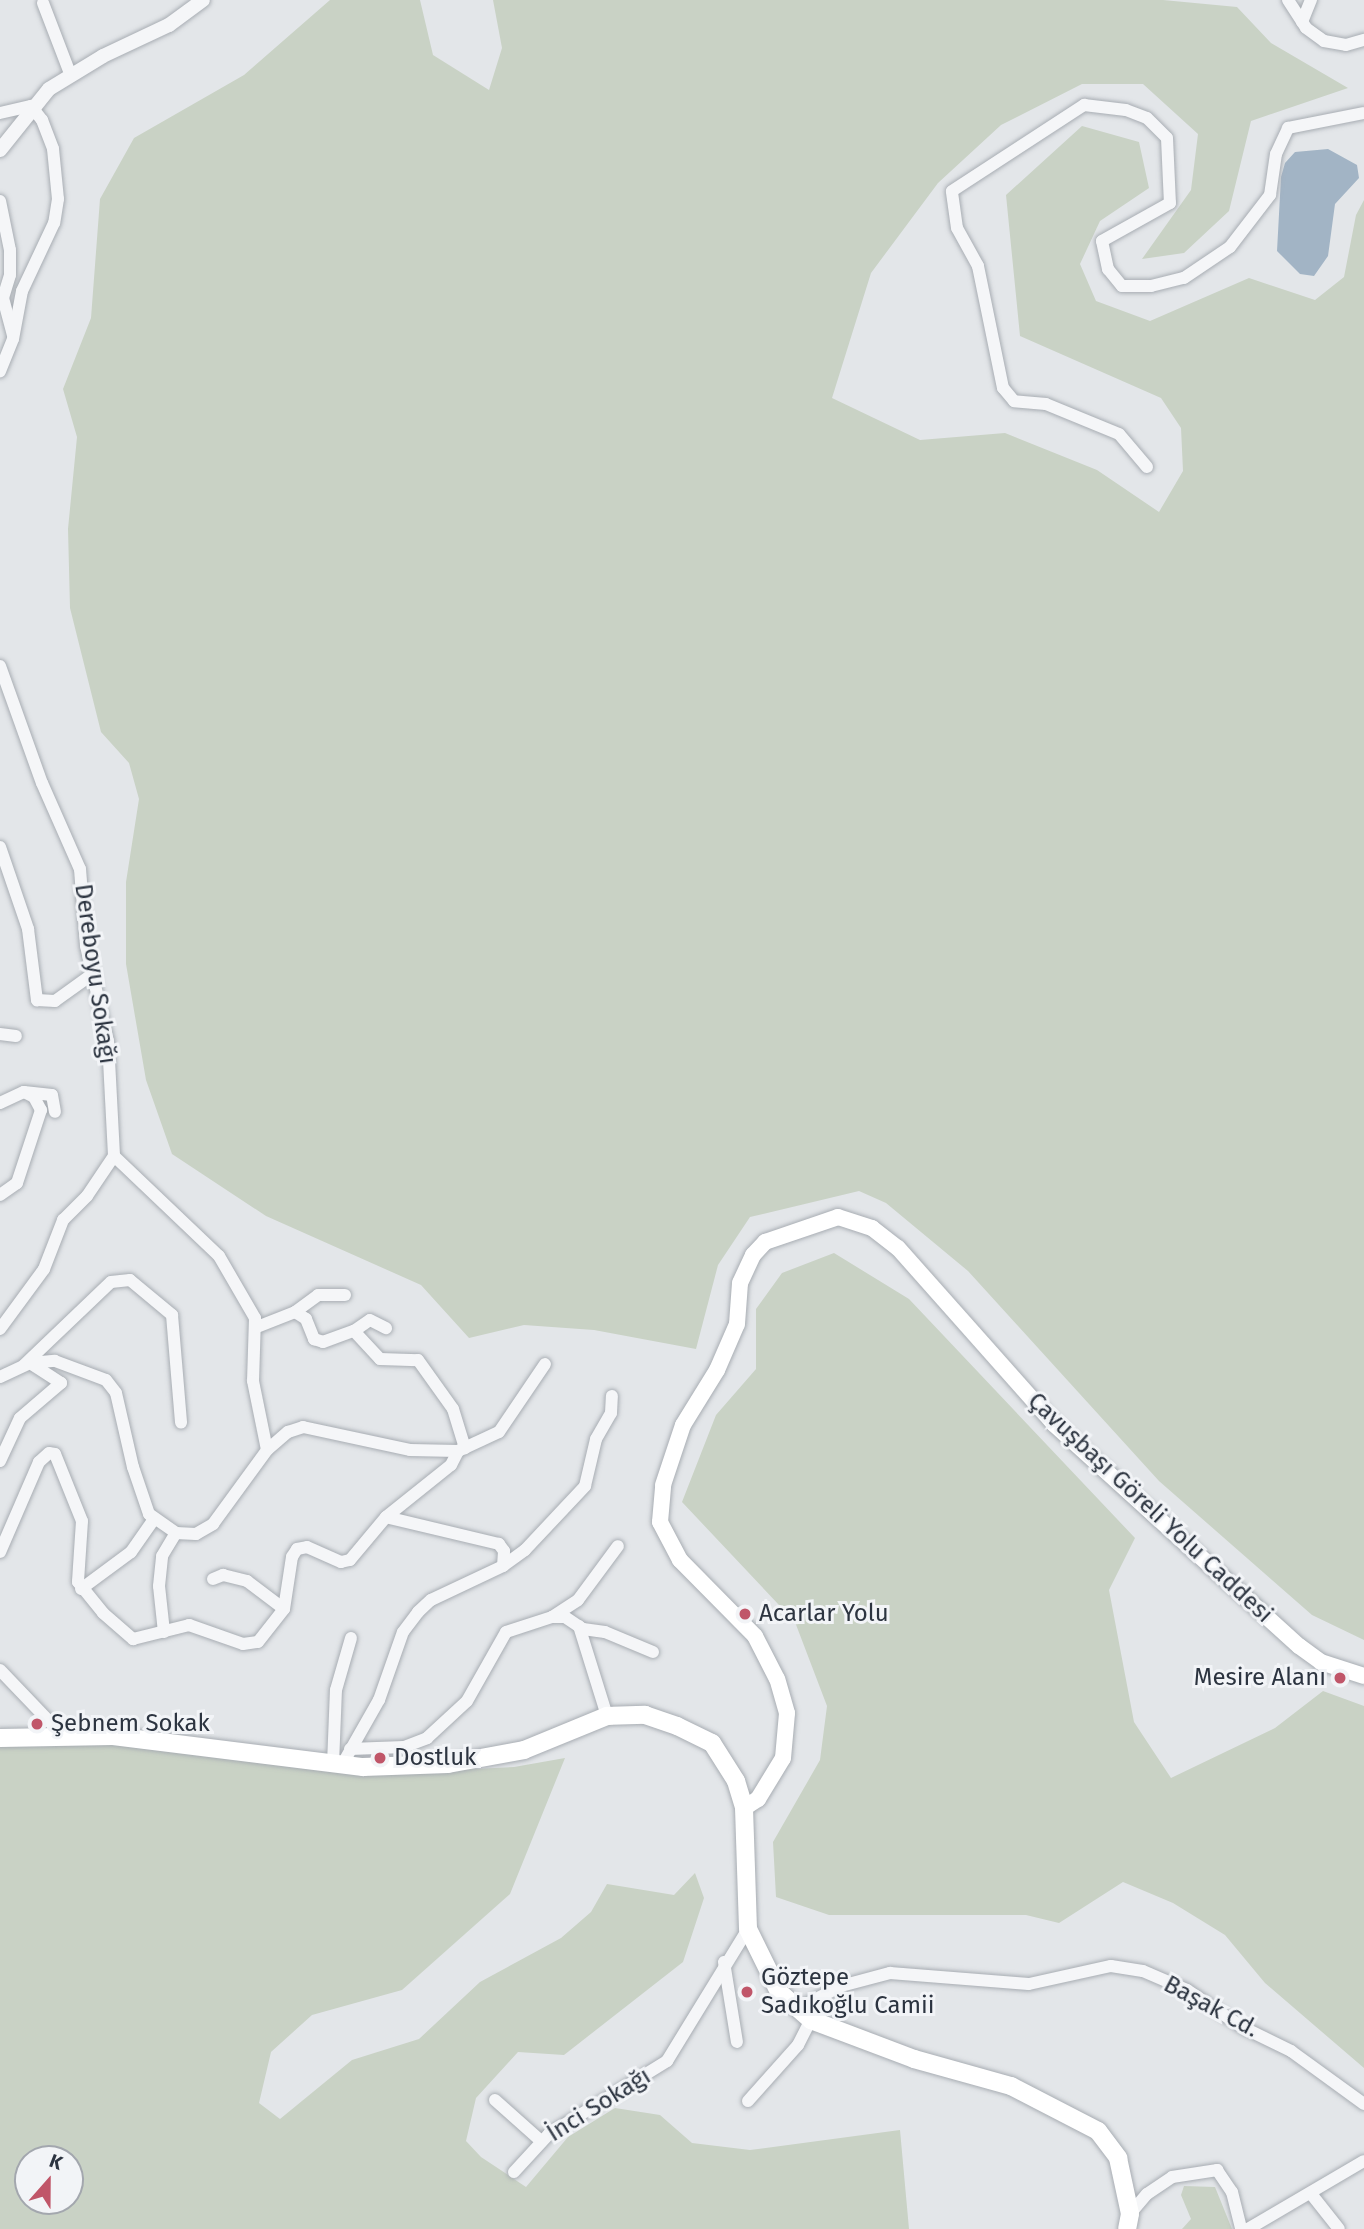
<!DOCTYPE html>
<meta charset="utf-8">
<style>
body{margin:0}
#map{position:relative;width:1364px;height:2229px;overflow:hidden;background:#e3e6e9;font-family:"Fira Sans",sans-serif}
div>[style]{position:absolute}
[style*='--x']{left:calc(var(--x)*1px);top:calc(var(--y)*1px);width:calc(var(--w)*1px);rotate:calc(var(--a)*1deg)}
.green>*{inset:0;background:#c9d2c5}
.water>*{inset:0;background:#a2b4c5}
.roads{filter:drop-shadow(0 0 2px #a8adb3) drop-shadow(0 0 2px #a8adb3)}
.minor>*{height:12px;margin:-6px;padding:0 6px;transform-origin:6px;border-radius:6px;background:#f5f6f8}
.tertiary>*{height:14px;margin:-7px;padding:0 7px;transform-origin:7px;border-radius:7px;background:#f5f6f8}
.secondary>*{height:16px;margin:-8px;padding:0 8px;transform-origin:8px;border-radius:8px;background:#fff}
.primary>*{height:18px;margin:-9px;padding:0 9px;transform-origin:9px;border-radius:9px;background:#fff}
.dots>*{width:19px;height:19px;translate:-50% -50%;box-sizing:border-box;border:4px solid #f2f4f7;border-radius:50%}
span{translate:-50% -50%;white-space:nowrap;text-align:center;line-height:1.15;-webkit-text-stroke:6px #f2f4f7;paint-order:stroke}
.street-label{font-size:24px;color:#2c3440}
.poi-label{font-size:24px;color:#2c3440}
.left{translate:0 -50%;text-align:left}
.right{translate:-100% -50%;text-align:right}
.north{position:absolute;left:14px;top:2145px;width:70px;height:70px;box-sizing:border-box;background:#f2f4f7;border:2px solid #a3a7ae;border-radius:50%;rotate:21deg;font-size:19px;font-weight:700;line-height:28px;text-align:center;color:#2c3440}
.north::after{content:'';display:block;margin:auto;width:24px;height:32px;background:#c05669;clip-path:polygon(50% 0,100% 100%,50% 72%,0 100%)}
</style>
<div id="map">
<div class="green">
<div style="clip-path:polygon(330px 0,420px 0,433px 55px,489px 90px,502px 48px,493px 0,1163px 0,1237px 7px,1271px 43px,1348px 88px,1251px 121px,1229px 211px,1184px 253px,1142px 259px,1191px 190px,1198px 134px,1143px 84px,1082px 84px,1001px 125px,938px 183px,871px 273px,832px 398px,920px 440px,1005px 433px,1097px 470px,1159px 512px,1183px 471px,1181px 428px,1161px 398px,1020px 336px,1006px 195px,1082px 126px,1139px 142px,1149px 188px,1100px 221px,1080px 264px,1096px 301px,1150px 321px,1249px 278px,1315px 300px,1344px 277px,1356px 215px,1364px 200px,1364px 1640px,1312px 1615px,1159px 1481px,968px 1271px,886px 1203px,859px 1191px,750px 1217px,718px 1265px,696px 1349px,594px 1330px,524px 1325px,469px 1338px,421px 1285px,266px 1216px,172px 1154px,146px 1080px,126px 964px,126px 882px,139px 799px,129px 763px,101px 732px,70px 608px,68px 529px,77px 437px,63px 389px,91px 318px,100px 199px,134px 138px,244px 75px)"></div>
<div style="clip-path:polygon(834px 1253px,909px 1299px,1135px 1538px,1109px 1590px,1134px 1722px,1171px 1778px,1275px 1728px,1323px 1691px,1364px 1706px,1364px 2068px,1265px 1983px,1225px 1935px,1173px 1903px,1123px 1882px,1059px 1923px,1026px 1915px,829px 1915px,776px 1897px,773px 1842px,820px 1760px,827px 1706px,795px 1622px,682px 1502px,716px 1415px,756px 1369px,756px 1309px,782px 1273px)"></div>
<div style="clip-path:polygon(evenodd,118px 1741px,413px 1772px,514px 1767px,565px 1758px,510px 1894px,402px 1990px,312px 2015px,271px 2052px,259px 2103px,280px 2119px,352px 2060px,419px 2039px,480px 1982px,561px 1938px,591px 1912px,607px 1884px,674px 1895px,695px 1873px,704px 1898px,683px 1962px,564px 2055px,518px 2052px,476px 2098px,466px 2141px,481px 2157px,526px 2187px,568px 2137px,615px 2108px,660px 2115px,692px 2143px,750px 2150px,900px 2130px,909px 2229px,0 2229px,0 1742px,118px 1741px,28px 2159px,70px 2159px,70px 2201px,28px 2201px,28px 2159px)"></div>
<div style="clip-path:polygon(1184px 2186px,1215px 2187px,1232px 2229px,1182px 2229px,1191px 2219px,1181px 2195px)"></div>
</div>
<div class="water">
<div style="clip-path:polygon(1328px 149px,1357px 165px,1359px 178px,1335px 204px,1328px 256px,1314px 276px,1300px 274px,1277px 251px,1281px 177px,1285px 163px,1295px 152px)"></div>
</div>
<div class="roads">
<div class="minor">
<div style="--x:1288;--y:0;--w:33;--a:57"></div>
<div style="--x:1306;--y:28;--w:22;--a:36"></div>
<div style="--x:1324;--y:41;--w:22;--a:10"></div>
<div style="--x:1346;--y:45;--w:19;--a:-16"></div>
<div style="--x:43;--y:3;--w:78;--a:69"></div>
<div style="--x:1302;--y:22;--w:24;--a:-68"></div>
<div style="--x:0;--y:113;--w:32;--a:-13"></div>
<div style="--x:31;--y:106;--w:18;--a:52"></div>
<div style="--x:42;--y:120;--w:31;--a:69"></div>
<div style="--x:53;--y:149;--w:50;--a:84.3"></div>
<div style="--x:58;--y:199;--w:24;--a:99"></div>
<div style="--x:54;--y:223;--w:75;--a:115.2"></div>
<div style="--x:22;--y:291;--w:49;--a:100.6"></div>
<div style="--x:13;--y:339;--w:35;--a:112"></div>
<div style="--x:0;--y:201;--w:50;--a:78.5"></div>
<div style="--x:10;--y:250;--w:25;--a:90"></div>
<div style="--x:10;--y:275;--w:24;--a:107"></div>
<div style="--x:3;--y:298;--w:39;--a:75"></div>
<div style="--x:1147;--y:467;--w:43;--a:-130.3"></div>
<div style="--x:1119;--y:434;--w:79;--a:-157.7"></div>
<div style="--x:1046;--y:404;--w:32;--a:-175"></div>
<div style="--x:1014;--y:401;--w:17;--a:-130"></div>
<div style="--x:1003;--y:388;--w:125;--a:-101.6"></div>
<div style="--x:978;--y:266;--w:43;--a:-118.9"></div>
<div style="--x:957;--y:228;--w:37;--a:-98"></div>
<div style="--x:952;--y:191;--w:158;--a:-33.1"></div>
<div style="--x:1084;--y:105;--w:42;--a:6.8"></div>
<div style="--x:1126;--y:110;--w:22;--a:21"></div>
<div style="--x:1147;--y:118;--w:28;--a:45"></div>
<div style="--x:1167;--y:138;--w:65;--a:87.4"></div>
<div style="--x:1170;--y:203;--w:78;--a:150.8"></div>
<div style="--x:1102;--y:241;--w:29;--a:78"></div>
<div style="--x:1108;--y:269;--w:22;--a:51"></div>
<div style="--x:1122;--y:286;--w:29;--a:0"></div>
<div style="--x:1151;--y:286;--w:34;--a:-14"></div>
<div style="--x:1184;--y:278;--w:55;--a:-34"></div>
<div style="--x:1230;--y:247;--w:66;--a:-52.4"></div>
<div style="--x:1270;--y:195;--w:41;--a:-81.7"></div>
<div style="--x:1276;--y:154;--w:29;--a:-65"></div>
<div style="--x:1288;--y:128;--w:77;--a:-11.2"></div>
<div style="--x:0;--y:666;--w:124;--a:70.3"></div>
<div style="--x:42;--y:783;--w:94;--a:66.2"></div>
<div style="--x:80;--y:869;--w:77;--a:85.5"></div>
<div style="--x:86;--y:946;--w:98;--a:77"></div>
<div style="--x:108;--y:1041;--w:115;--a:87"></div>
<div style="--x:114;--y:1156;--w:145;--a:43.6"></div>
<div style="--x:219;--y:1256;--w:72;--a:59.9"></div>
<div style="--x:255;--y:1318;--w:63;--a:91.8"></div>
<div style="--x:253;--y:1381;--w:70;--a:78.5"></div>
<div style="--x:0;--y:847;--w:87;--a:71.1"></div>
<div style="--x:28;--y:929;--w:72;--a:82.8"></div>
<div style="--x:37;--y:1000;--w:18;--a:3"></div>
<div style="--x:55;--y:1001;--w:44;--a:-35.8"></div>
<div style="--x:0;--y:1034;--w:16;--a:7"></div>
<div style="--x:24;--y:1092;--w:28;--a:6"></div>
<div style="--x:52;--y:1095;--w:17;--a:80"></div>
<div style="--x:0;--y:1103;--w:26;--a:-25"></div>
<div style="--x:24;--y:1092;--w:11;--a:27"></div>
<div style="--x:34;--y:1097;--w:15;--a:62"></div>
<div style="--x:41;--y:1110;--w:77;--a:108.2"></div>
<div style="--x:17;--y:1183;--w:21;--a:145"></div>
<div style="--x:295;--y:1312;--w:29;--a:-36"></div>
<div style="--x:318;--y:1295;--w:27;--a:0"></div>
<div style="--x:257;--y:1327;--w:41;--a:-21.5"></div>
<div style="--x:295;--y:1312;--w:13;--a:32"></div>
<div style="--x:306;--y:1319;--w:22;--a:68"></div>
<div style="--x:314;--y:1339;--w:9;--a:18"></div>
<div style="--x:323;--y:1342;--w:33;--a:-20"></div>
<div style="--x:354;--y:1331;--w:19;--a:-35"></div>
<div style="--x:370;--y:1320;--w:18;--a:27"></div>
<div style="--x:0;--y:1329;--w:74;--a:-53.7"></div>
<div style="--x:44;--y:1269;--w:53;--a:-68.8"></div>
<div style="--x:63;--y:1220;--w:34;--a:-45"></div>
<div style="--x:87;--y:1196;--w:48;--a:-56"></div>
<div style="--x:354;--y:1331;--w:38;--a:47"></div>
<div style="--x:380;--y:1359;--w:38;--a:2"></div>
<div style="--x:418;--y:1360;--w:60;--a:54.5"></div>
<div style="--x:453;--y:1409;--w:41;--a:72.9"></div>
<div style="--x:24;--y:1365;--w:120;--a:-43.7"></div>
<div style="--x:111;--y:1282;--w:19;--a:-6"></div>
<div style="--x:130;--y:1280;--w:55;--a:39.8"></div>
<div style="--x:172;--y:1315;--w:108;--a:85.2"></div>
<div style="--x:0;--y:1377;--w:33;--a:-25"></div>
<div style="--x:30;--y:1363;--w:25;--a:-5"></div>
<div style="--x:55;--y:1361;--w:54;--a:20.4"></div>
<div style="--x:106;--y:1380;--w:16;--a:52"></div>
<div style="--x:116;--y:1393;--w:76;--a:77.1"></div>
<div style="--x:133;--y:1467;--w:50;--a:71.2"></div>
<div style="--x:149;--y:1514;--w:33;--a:35"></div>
<div style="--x:176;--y:1533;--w:20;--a:3"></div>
<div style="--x:196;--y:1534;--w:20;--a:-30"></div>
<div style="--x:213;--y:1524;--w:92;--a:-53.9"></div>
<div style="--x:267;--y:1450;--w:28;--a:-41"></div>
<div style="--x:288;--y:1432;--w:16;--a:-18"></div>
<div style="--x:303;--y:1427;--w:109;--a:12.1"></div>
<div style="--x:410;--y:1450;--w:48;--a:1.2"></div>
<div style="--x:458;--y:1451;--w:45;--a:-24.9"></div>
<div style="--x:499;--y:1432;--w:82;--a:-55.9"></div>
<div style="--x:0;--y:1461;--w:47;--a:-65.1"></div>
<div style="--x:20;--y:1418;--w:54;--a:-40.5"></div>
<div style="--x:61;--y:1383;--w:37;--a:-147"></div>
<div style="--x:0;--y:1552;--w:98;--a:-66.6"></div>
<div style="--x:39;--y:1462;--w:13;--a:-42"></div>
<div style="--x:49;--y:1453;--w:6;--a:9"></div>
<div style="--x:55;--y:1454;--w:72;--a:68.1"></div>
<div style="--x:82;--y:1521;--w:61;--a:93.8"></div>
<div style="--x:78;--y:1582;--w:40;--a:51"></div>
<div style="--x:103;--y:1613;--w:40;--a:41"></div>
<div style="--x:133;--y:1639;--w:58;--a:-14"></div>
<div style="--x:189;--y:1625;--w:57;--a:19.4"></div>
<div style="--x:243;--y:1644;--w:15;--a:-8"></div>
<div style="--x:258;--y:1642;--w:42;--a:-51.8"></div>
<div style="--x:284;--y:1609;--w:53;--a:-81.3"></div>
<div style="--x:292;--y:1557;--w:9;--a:-58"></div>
<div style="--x:297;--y:1549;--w:10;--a:-11"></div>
<div style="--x:307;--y:1547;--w:37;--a:24"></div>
<div style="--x:341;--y:1562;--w:9;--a:-13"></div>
<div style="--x:350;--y:1560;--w:56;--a:-50.1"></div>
<div style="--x:386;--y:1517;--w:83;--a:-38.7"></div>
<div style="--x:451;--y:1465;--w:16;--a:-63"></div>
<div style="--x:503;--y:1566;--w:27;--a:-36"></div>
<div style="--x:525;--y:1550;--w:88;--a:-46.8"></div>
<div style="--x:585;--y:1486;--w:48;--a:-76.8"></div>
<div style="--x:596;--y:1439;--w:30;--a:-60"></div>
<div style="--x:611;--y:1413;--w:17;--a:-87"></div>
<div style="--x:213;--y:1579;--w:11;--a:-22"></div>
<div style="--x:223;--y:1575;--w:25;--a:14"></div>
<div style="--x:247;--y:1581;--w:46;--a:37.1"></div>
<div style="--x:81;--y:1589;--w:62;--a:-36.5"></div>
<div style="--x:131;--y:1552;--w:40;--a:-55.1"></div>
<div style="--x:552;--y:1617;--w:13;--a:0"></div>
<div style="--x:565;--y:1617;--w:22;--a:34"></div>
<div style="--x:583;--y:1629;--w:22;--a:8"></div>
<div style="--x:605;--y:1632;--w:52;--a:22.6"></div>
<div style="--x:579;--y:1626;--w:94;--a:72.7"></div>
<div style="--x:164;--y:1632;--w:46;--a:-96.2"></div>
<div style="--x:159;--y:1586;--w:30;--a:-84"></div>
<div style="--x:162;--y:1556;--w:27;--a:-59"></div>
<div style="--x:0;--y:1670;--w:94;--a:46.3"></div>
<div style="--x:350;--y:1749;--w:54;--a:-2.1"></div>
<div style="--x:404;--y:1747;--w:25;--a:-21"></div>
<div style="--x:427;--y:1738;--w:54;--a:-42.8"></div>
<div style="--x:467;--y:1701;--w:79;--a:-60.5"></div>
<div style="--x:506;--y:1632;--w:48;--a:-18.1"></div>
<div style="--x:552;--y:1617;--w:31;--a:-33"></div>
<div style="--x:578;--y:1600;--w:67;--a:-53.5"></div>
<div style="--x:333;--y:1764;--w:74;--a:-87.7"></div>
<div style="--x:336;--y:1690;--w:54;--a:-73.9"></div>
<div style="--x:342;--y:1765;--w:75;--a:-60.4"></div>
<div style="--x:379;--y:1700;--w:72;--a:-70.6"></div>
<div style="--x:403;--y:1632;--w:25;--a:-53"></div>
<div style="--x:418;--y:1612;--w:18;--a:-43"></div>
<div style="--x:431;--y:1600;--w:80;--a:-25.3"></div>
<div style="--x:503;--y:1566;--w:15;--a:-86"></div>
<div style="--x:504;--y:1551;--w:9;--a:-126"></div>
<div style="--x:499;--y:1544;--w:116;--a:-166.6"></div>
<div style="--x:724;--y:1962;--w:81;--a:80.8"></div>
<div style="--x:797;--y:2009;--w:50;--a:-27.6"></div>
<div style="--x:841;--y:1986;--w:51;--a:-14.9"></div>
<div style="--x:890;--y:1973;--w:139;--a:4.5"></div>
<div style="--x:1029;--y:1984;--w:84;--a:-12.4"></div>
<div style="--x:1111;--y:1966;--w:32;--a:9"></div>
<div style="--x:1143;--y:1971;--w:48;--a:23.4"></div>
<div style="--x:1187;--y:1990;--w:66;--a:33.9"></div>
<div style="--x:1242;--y:2027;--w:55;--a:26.1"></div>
<div style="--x:1291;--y:2051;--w:90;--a:36"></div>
<div style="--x:495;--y:2100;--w:62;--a:41.7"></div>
<div style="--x:748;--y:2101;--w:75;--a:-48.2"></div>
<div style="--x:798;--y:2045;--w:28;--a:-63"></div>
<div style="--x:514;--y:2172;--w:52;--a:-47.4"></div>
<div style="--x:549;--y:2134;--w:139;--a:-31.7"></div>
<div style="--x:667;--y:2061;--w:155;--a:-58.5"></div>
<div style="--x:1312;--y:2195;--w:43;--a:51.5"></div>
<div style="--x:1130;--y:2214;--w:26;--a:-50"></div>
<div style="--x:1147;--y:2194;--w:30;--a:-34"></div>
<div style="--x:1172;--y:2177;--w:46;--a:-8.8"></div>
<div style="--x:1217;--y:2170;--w:27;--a:56"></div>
<div style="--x:1232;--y:2192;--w:38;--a:76"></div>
<div style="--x:1248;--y:2229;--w:134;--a:-30.4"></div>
</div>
<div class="tertiary">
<div style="--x:0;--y:150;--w:78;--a:-51.2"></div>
<div style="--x:49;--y:89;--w:63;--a:-31.4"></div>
<div style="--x:103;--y:56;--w:73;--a:-25.2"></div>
<div style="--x:169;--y:25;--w:42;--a:-36.3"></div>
</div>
<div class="secondary">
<div style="--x:744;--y:1808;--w:17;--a:-33"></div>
<div style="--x:758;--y:1799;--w:48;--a:-58.6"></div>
<div style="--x:783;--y:1758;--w:45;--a:-84.9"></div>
<div style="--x:787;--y:1713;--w:35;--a:-106"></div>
<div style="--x:777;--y:1679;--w:48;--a:-117.1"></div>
<div style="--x:755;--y:1636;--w:107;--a:-134.6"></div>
<div style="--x:680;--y:1560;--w:43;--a:-117.8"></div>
<div style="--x:660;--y:1522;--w:37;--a:-85"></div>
<div style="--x:663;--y:1485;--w:63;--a:-71.6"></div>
<div style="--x:683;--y:1425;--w:65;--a:-58.3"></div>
<div style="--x:717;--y:1370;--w:50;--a:-66.5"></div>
<div style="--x:737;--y:1324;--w:41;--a:-85.8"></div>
<div style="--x:740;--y:1283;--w:31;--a:-65"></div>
<div style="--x:753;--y:1255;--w:18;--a:-47"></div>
<div style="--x:765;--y:1242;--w:77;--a:-18.9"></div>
<div style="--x:838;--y:1217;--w:36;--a:18"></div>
<div style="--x:872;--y:1228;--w:33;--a:38"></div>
<div style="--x:898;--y:1248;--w:235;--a:48.4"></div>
<div style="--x:1054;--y:1424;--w:331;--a:42.2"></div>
<div style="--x:1299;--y:1646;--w:27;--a:36"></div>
<div style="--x:1321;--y:1662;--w:45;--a:18"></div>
</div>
<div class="primary">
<div style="--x:0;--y:1738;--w:113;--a:-1"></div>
<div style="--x:113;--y:1736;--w:252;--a:7.1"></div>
<div style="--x:363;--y:1767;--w:85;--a:-2"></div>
<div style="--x:448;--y:1764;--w:77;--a:-10.4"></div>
<div style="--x:524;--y:1750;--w:90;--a:-22.3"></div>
<div style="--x:607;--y:1716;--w:38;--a:-2"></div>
<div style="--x:645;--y:1715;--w:34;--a:19"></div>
<div style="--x:677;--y:1726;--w:39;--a:26"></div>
<div style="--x:712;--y:1743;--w:45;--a:57.7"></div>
<div style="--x:736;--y:1781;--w:28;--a:73"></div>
<div style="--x:744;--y:1808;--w:121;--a:88.1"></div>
<div style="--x:748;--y:1929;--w:70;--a:63.8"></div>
<div style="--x:779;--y:1992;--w:43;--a:41.2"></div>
<div style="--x:811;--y:2020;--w:110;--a:20.7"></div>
<div style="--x:914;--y:2059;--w:101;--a:15.6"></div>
<div style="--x:1011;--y:2086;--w:98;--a:27.3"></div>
<div style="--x:1098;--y:2131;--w:34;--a:53"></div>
<div style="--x:1118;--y:2158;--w:57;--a:77.9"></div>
<div style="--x:1130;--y:2214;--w:15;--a:101"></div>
</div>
</div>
<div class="dots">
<div style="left:745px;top:1614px;background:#c05669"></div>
<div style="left:1340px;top:1678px;background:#c05669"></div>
<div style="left:37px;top:1724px;background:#c05669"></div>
<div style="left:380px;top:1758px;background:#c05669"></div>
<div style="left:747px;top:1992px;background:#c05669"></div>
</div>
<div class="street-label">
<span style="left:95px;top:974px;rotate:82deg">Dereboyu Sokağı</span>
<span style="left:1150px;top:1508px;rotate:43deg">Çavuşbaşı Göreli Yolu Caddesi</span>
<span style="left:1211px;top:2007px;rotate:28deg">Başak Cd.</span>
<span style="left:599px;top:2105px;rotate:-32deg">İnci Sokağı</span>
</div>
<div class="poi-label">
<span class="left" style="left:759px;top:1614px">Acarlar Yolu</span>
<span class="right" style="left:1326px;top:1678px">Mesire Alanı</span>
<span class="left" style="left:51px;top:1724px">Şebnem Sokak</span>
<span class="left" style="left:394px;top:1758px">Dostluk</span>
<span class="left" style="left:761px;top:1992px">Göztepe<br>Sadıkoğlu Camii</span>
</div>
<div class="north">K</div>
</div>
